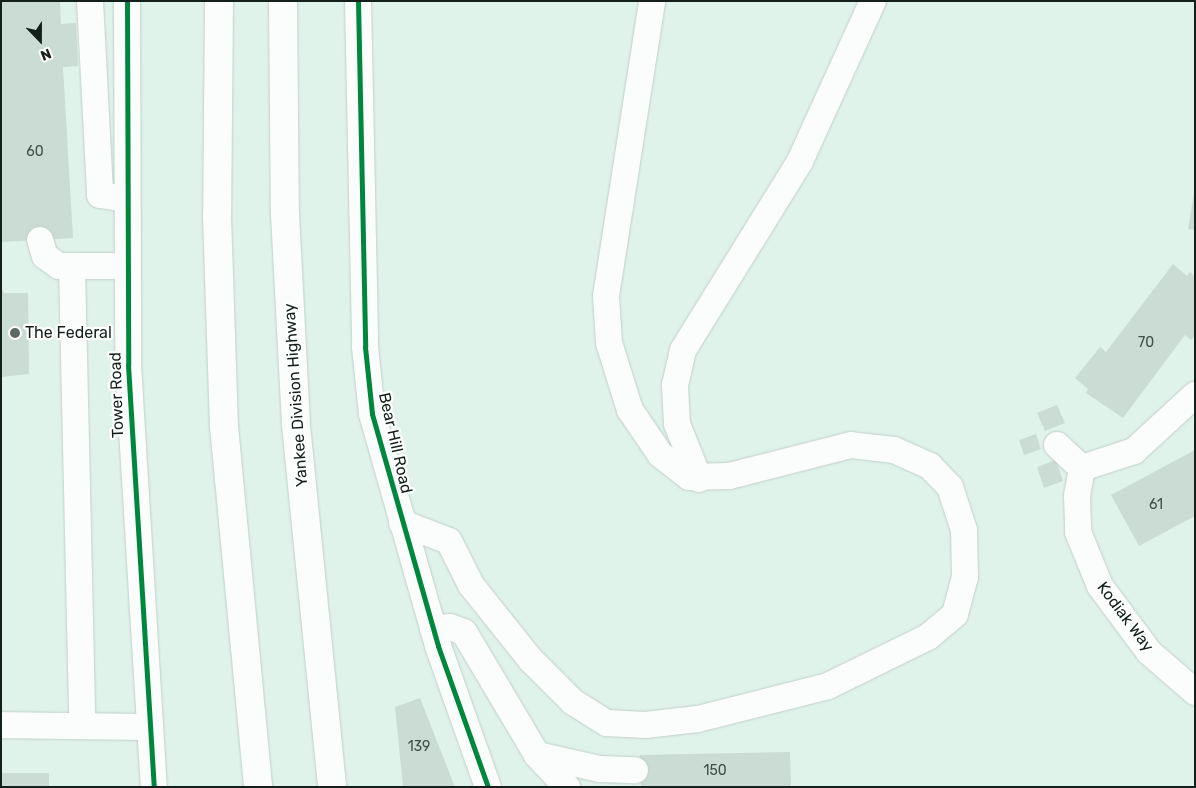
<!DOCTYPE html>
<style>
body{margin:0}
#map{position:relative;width:1196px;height:788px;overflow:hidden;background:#e0f3eb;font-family:Rubik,sans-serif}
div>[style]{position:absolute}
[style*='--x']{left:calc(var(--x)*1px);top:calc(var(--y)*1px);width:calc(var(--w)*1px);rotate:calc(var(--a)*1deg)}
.building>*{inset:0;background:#cadcd4}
.roads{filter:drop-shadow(0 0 1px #c1d0c9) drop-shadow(0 0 1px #c1d0c9)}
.minor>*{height:26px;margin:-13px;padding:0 13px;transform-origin:13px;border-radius:13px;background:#fafdfc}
.highway>*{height:28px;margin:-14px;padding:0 14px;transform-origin:14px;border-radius:14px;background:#fafdfc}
.cycleway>*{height:5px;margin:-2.5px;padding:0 2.5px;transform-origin:2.5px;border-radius:2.5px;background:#00873e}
.dots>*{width:14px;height:14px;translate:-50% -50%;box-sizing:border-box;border:2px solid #fff;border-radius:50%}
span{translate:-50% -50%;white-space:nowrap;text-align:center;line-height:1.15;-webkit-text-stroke:4.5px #fff;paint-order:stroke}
.number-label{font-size:14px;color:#414f49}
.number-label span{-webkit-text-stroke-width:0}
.poi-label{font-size:16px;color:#13201b}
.left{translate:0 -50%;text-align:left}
.street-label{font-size:16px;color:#13201b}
.frame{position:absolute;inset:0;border:2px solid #13201b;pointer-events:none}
.north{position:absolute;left:15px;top:15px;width:50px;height:50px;-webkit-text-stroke:4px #fff;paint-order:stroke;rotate:158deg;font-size:14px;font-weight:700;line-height:20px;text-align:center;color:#13201b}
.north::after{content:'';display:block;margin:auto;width:18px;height:22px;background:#13201b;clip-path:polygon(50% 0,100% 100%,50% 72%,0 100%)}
</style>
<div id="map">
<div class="building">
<div style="clip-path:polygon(1px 1px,60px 1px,61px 24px,76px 23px,78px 66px,63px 67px,73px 238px,1px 242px)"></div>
<div style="clip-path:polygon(1194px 193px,1195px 193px,1195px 230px,1188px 229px)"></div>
<div style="clip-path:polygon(1173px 264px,1187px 276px,1190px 272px,1195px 276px,1195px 335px,1191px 340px,1185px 335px,1123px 418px,1086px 393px,1088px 389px,1075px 378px,1100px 347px,1106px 352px)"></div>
<div style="clip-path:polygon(1px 287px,4px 293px,28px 293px,29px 374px,1px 377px)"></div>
<div style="clip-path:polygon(1057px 405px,1065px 423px,1045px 431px,1037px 413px)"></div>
<div style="clip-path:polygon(1036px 434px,1041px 449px,1024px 455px,1019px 440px)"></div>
<div style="clip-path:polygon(1195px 450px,1195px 516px,1139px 546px,1111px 495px)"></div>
<div style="clip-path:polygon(1056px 460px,1063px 481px,1044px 488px,1037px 467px)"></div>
<div style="clip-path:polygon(420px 698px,455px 787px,403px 787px,395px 707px)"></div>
<div style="clip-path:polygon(790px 752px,791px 787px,641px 787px,640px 755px)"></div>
<div style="clip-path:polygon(1px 773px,49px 773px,49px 787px,1px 787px)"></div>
</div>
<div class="roads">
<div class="minor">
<div style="--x:90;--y:1;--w:194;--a:87"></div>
<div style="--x:100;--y:195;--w:27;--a:8"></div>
<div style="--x:127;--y:1;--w:364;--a:89.8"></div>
<div style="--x:128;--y:365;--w:423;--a:86.5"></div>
<div style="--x:358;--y:1;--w:346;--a:88.8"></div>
<div style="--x:365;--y:347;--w:67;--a:84"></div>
<div style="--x:372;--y:414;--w:241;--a:74.1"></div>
<div style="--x:438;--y:646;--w:150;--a:70.5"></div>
<div style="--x:40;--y:240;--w:17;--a:73"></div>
<div style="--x:45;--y:256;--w:17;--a:36"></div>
<div style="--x:59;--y:266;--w:68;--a:0"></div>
<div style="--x:72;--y:268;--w:458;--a:88.7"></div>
<div style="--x:1057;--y:445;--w:34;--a:43"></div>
<div style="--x:1082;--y:468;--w:28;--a:100"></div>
<div style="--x:1077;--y:496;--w:36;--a:88"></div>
<div style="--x:1078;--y:532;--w:58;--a:67.8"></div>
<div style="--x:1100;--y:586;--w:82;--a:53.4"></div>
<div style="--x:1149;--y:652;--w:61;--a:41"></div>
<div style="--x:1082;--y:468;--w:55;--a:-18.1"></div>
<div style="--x:1134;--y:451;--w:83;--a:-42.6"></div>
<div style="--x:699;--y:479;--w:59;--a:-111.8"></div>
<div style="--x:677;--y:424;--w:39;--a:-93"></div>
<div style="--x:675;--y:385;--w:36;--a:-77"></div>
<div style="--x:683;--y:350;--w:222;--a:-58.2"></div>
<div style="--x:800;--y:161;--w:176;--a:-65.5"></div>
<div style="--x:402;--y:523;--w:50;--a:21"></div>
<div style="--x:449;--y:541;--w:49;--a:63.4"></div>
<div style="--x:471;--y:585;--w:95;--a:51.4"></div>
<div style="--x:530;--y:659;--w:61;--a:45"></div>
<div style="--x:573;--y:702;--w:40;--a:32"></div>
<div style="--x:607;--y:723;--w:38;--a:3"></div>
<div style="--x:645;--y:725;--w:53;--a:-6.5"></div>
<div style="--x:698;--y:719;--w:134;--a:-14.2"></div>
<div style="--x:828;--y:686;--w:111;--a:-26.1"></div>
<div style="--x:928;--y:637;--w:35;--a:-40"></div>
<div style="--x:955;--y:614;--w:38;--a:-75"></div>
<div style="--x:965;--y:577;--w:47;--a:-91.2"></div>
<div style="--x:964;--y:530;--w:45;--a:-108"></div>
<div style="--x:950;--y:487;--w:29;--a:-134"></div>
<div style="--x:930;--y:466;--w:39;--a:-156"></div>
<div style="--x:894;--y:450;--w:43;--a:-173.4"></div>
<div style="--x:851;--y:445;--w:126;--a:165.7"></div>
<div style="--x:729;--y:476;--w:40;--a:178.6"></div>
<div style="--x:689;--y:477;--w:37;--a:-142"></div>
<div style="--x:660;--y:454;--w:53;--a:-124.3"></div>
<div style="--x:630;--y:410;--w:70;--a:-107.4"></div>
<div style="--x:609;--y:343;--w:47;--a:-93.7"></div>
<div style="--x:606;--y:296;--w:299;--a:-81.1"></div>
<div style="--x:433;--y:629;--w:17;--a:-7"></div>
<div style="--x:450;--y:627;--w:15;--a:20"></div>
<div style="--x:464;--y:632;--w:143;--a:59.3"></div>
<div style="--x:537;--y:755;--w:44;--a:46.8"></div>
<div style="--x:1;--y:725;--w:149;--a:0.8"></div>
<div style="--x:537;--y:755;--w:65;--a:12.5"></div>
<div style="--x:600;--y:769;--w:35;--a:2"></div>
</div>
<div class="highway">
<div style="--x:219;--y:1;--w:215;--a:90.5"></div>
<div style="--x:217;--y:216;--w:210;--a:88.1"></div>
<div style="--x:224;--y:426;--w:363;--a:84.6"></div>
<div style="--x:283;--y:1;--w:213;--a:89.5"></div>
<div style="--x:285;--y:214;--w:211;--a:87"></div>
<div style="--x:296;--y:425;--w:364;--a:84.3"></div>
</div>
</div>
<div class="cycleway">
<div style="--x:127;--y:1;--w:364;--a:89.8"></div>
<div style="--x:128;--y:365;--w:423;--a:86.5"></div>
<div style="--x:358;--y:1;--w:346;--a:88.8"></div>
<div style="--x:365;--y:347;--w:67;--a:84"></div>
<div style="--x:372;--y:414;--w:241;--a:74.1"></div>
<div style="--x:438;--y:646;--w:150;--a:70.5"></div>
</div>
<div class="dots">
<div style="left:15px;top:333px;background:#5b6a64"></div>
</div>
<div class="number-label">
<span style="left:35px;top:152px">60</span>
<span style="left:1146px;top:343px">70</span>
<span style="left:1156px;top:505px">61</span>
<span style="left:419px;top:747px">139</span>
<span style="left:715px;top:771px">150</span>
</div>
<div class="poi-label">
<span class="left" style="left:25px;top:333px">The Federal</span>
</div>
<div class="street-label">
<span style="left:117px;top:395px;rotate:-92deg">Tower Road</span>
<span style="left:296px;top:395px;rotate:-94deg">Yankee Division Highway</span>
<span style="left:395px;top:443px;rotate:77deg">Bear Hill Road</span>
<span style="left:1125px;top:617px;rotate:53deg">Kodiak Way</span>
</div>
<div class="frame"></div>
<div class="north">N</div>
</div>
